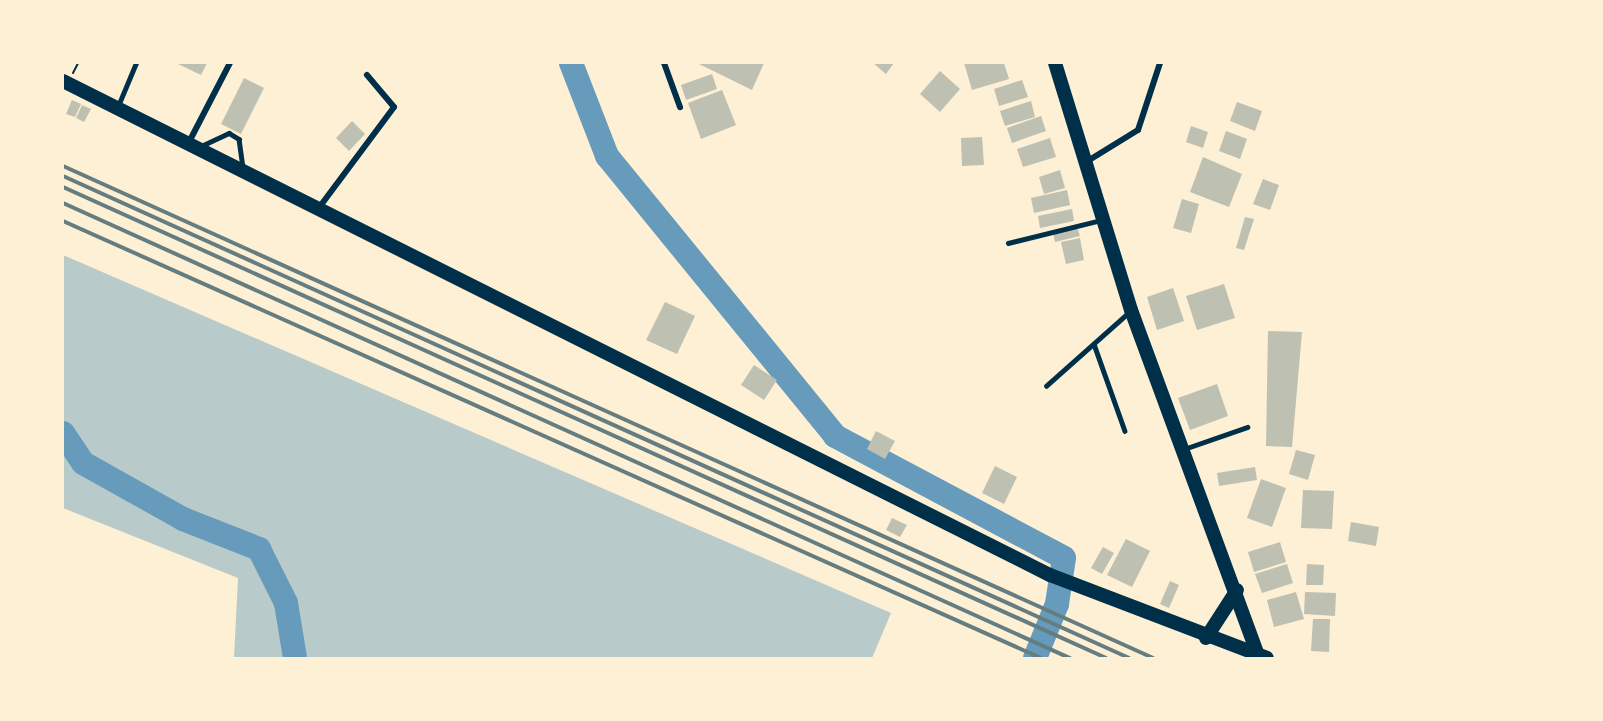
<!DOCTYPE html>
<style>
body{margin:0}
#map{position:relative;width:1603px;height:721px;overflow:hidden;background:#fdf0d5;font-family:Quicksand,sans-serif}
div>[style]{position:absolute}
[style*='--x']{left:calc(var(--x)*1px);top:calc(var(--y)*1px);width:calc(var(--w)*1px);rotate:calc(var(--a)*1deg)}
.green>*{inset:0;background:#b9caca}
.river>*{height:24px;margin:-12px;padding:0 12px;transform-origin:12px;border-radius:12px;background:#669bbc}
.building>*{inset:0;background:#bec0b2}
.path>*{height:2px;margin:-1px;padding:0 1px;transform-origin:1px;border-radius:1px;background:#003049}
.service>*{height:4.5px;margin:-2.25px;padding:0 2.25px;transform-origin:2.25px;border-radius:2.25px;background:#003049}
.minor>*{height:6px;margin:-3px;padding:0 3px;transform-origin:3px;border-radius:3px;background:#003049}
.primary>*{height:14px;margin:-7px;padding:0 7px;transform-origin:7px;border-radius:7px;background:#003049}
.trunk>*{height:14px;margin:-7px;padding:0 7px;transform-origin:7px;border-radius:7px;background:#003049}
.rail>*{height:4px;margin:-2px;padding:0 2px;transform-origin:2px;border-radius:2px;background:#657d81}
span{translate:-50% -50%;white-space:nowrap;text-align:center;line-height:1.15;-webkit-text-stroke:6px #fdf0d5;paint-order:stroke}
.frame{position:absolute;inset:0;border:64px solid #fdf0d5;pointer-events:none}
</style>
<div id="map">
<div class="green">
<div style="clip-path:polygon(63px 255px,891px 613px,872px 658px,234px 658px,238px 578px,63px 508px)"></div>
</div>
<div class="river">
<div style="--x:571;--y:63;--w:100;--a:68.8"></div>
<div style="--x:607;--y:156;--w:361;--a:50.8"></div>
<div style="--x:835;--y:436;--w:259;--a:28"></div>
<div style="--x:1064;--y:558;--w:47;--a:98.7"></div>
<div style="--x:1057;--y:604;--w:58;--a:112.2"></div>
<div style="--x:63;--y:433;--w:36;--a:56"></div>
<div style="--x:83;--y:463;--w:115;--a:29.2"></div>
<div style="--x:183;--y:519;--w:82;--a:21.5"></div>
<div style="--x:259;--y:549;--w:60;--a:63.4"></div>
<div style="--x:286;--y:603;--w:56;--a:80.7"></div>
</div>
<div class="building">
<div style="clip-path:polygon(176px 63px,207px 63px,201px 75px)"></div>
<div style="clip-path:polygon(697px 63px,764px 63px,752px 90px)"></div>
<div style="clip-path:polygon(873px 63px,894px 63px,886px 74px)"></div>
<div style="clip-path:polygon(964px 63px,1004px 63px,1009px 79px,972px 90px)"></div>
<div style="clip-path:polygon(940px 71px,960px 89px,940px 112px,920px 94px)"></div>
<div style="clip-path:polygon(712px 74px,717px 89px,686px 100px,681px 85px)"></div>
<div style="clip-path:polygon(244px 78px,264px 88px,241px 134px,221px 124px)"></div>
<div style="clip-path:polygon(1022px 80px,1028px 97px,999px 106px,994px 89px)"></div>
<div style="clip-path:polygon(722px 90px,736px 125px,701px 139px,688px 103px)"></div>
<div style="clip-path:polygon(72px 100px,81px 104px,75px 117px,66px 114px)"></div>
<div style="clip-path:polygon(1031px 101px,1035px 117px,1005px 126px,1000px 111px)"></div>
<div style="clip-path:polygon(1237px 102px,1262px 111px,1255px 131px,1230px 121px)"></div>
<div style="clip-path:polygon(82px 105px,91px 109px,84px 122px,76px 118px)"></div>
<div style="clip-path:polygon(1041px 116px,1046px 131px,1012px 143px,1007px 128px)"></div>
<div style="clip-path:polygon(352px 121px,365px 134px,349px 151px,336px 138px)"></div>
<div style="clip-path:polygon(1191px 126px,1208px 132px,1203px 148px,1186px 142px)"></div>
<div style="clip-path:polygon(1226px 131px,1247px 139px,1240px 159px,1219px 151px)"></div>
<div style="clip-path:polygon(982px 137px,984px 165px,962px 166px,961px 138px)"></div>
<div style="clip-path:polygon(1050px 138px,1056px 157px,1023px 167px,1017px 149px)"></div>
<div style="clip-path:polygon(1203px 157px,1242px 174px,1229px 207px,1190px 192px)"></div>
<div style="clip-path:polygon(1060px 170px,1065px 188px,1044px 194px,1039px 177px)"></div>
<div style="clip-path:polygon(1263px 179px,1279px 185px,1270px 210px,1253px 204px)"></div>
<div style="clip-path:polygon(1067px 190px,1070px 205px,1034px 213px,1031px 198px)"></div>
<div style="clip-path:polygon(1182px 199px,1199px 204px,1191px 233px,1173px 228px)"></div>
<div style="clip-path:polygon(1072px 209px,1074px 221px,1040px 228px,1038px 216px)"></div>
<div style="clip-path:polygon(1245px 217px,1254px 219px,1244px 250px,1236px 248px)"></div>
<div style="clip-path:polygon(1077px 227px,1080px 236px,1055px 242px,1053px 233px)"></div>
<div style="clip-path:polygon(1080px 238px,1084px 260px,1066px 264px,1061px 242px)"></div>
<div style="clip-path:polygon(1224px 284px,1235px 318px,1197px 330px,1186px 296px)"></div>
<div style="clip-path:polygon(1173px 288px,1184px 321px,1157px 330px,1147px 297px)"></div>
<div style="clip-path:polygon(665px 302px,695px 316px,677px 354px,646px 340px)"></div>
<div style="clip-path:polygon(1268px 331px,1302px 332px,1292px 447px,1266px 446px)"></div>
<div style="clip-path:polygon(754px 365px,777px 380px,764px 400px,741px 385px)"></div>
<div style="clip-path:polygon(1217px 384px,1228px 416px,1190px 430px,1178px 398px)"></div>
<div style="clip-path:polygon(876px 431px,895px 441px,885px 459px,867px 449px)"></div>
<div style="clip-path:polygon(1296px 450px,1315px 455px,1308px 480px,1289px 474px)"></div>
<div style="clip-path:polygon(995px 466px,1017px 477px,1004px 504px,982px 493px)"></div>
<div style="clip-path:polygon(1255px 467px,1257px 480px,1219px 486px,1217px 473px)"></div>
<div style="clip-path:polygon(1261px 479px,1286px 488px,1272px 527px,1247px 518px)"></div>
<div style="clip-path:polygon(1303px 490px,1334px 491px,1332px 529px,1301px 528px)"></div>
<div style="clip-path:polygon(892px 518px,907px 525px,900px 537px,886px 530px)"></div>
<div style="clip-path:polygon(1351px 522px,1379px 527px,1376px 546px,1348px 541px)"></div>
<div style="clip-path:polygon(1126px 539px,1150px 551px,1132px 587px,1107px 575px)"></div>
<div style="clip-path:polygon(1280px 542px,1286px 562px,1254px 572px,1248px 552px)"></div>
<div style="clip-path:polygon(1103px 547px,1114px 553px,1102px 574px,1091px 568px)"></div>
<div style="clip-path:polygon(1287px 564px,1293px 583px,1262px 593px,1255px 574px)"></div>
<div style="clip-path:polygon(1307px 564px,1324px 565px,1323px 585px,1306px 585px)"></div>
<div style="clip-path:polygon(1170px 581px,1179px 585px,1169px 608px,1160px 604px)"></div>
<div style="clip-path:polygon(1296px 592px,1304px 619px,1274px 627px,1267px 600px)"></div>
<div style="clip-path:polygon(1305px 592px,1336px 593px,1335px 616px,1304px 614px)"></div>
<div style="clip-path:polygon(1313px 619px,1330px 619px,1329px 652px,1311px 651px)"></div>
</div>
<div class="path">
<div style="--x:73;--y:73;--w:11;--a:-63"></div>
</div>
<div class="service">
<div style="--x:118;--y:106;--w:47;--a:-67.3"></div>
<div style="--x:199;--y:147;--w:33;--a:-25"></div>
<div style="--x:229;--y:133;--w:12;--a:31"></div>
<div style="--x:239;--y:139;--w:29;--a:82"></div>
<div style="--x:1008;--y:243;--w:96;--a:-13.9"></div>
<div style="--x:1094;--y:344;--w:92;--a:70.4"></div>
<div style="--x:1046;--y:386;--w:111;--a:-41.7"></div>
<div style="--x:1184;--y:449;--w:67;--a:-19.2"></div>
</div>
<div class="minor">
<div style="--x:664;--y:63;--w:47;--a:70"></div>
<div style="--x:188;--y:144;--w:91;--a:-62.6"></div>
<div style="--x:1086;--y:162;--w:61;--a:-31.6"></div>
<div style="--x:1138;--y:130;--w:71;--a:-71.8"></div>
<div style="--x:318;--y:209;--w:127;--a:-53.3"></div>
<div style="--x:394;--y:107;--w:42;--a:-130.2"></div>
</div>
<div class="primary">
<div style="--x:1055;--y:63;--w:258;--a:72.9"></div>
<div style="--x:1131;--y:310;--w:369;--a:69.8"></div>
<div style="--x:1206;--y:638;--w:57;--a:-57.1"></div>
</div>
<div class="trunk">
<div style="--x:63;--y:81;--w:1104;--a:26.59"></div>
<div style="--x:1050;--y:575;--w:232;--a:20.9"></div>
</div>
<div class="rail">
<div style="--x:63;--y:166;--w:1196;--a:24.29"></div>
<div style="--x:63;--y:176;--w:1170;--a:24.33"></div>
<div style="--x:63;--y:187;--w:1144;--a:24.3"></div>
<div style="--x:63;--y:203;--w:1105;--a:24.32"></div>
<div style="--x:63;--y:221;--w:1071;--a:24.08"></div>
</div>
<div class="frame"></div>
</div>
